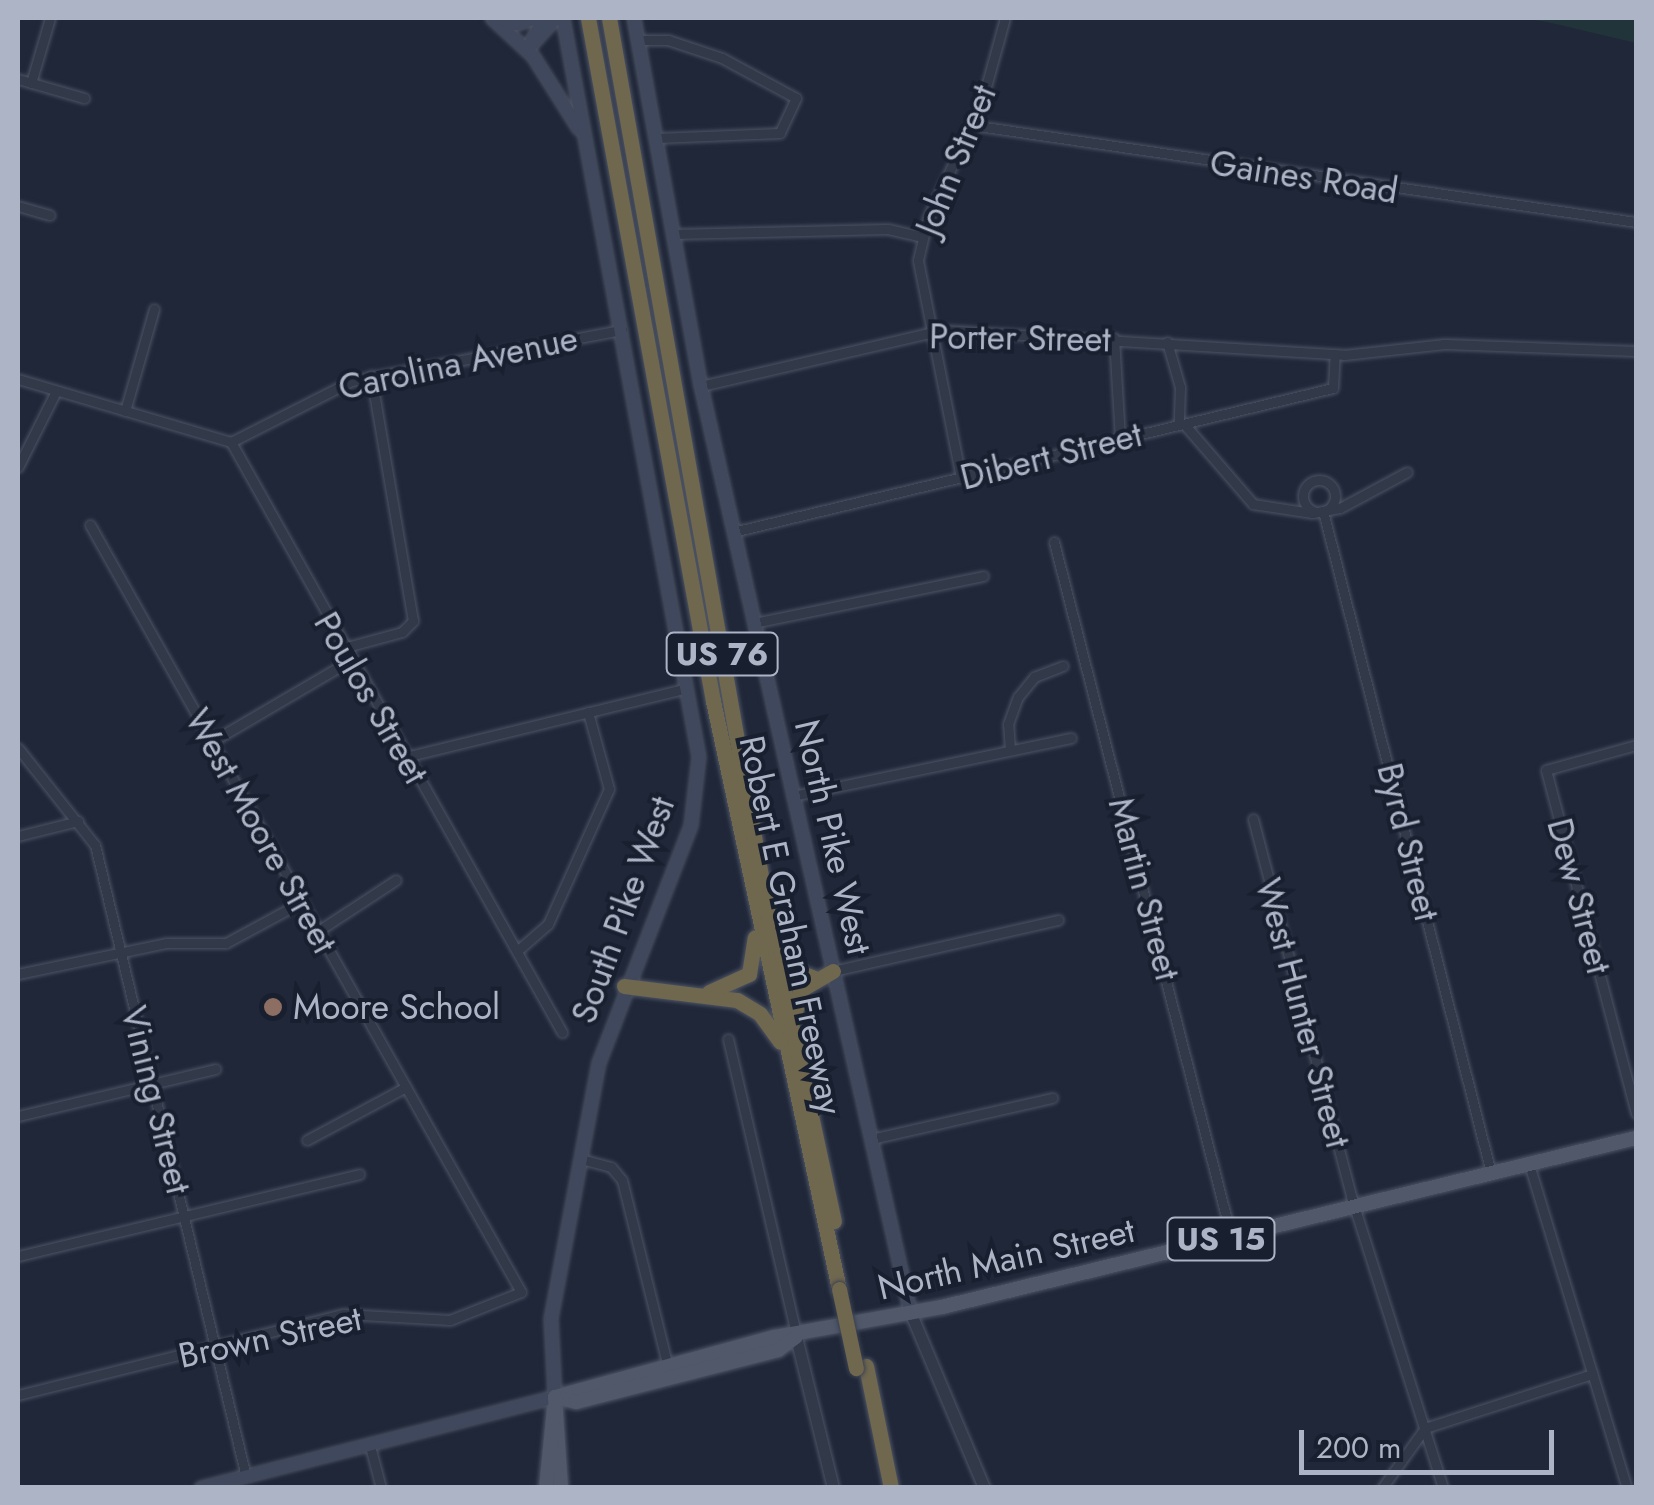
<!DOCTYPE html>
<style>
body{margin:0}
#map{position:relative;width:1654px;height:1505px;overflow:hidden;background:#1f2739;font-family:Jost,sans-serif}
div>[style]{position:absolute}
[style*='--x']{left:calc(var(--x)*1px);top:calc(var(--y)*1px);width:calc(var(--w)*1px);rotate:calc(var(--a)*1deg)}
.green>*{inset:0;background:#21343a}
.roads{filter:drop-shadow(0 0 2px #4d5464) drop-shadow(0 0 2px #4d5464)}
.minor>*{height:9px;margin:-4.5px;padding:0 4.5px;transform-origin:4.5px;border-radius:4.5px;background:#323949}
.minor>.ring{margin:-4.5px;padding:0;box-sizing:content-box;background:none;border:9px solid #323949;border-radius:50%}
.tertiary>*{height:11px;margin:-5.5px;padding:0 5.5px;transform-origin:5.5px;border-radius:5.5px;background:#323949}
.secondary>*{height:12px;margin:-6px;padding:0 6px;transform-origin:6px;border-radius:6px;background:#40485d}
.primary>*{height:14px;margin:-7px;padding:0 7px;transform-origin:7px;border-radius:7px;background:#50586a}
.motorway>*{height:15px;margin:-7.5px;padding:0 7.5px;transform-origin:7.5px;border-radius:7.5px;background:#70674f}
.bridges{filter:drop-shadow(0 0 2px #3a4151) drop-shadow(0 0 2px #3a4151)}
.motorway-bridge>*{height:15px;margin:-7.5px;padding:0 7.5px;transform-origin:7.5px;border-radius:7.5px;background:#70674f}
.dots>*{width:28px;height:28px;translate:-50% -50%;box-sizing:border-box;border:5px solid #181f2e;border-radius:50%}
span{translate:-50% -50%;white-space:nowrap;text-align:center;line-height:1.15;-webkit-text-stroke:8px #181f2e;paint-order:stroke}
.shield-label span{padding:2px 8px;background:#181f2e;border:2px solid;border-radius:8px;-webkit-text-stroke-width:0}
.shield-label{font-size:32px;color:#adb4c6;font-weight:700}
.street-label{font-size:35px;color:#adb4c6}
.poi-label{font-size:35px;color:#adb4c6}
.left{translate:0 -50%;text-align:left}
.frame{position:absolute;inset:0;border:20px solid #adb4c6;pointer-events:none}
.scale{position:absolute;left:1299px;top:1430px;width:255px;height:45px;box-sizing:border-box;border:5px solid #adb4c6;border-top:0;padding-left:12px;font-size:30px;line-height:35px;white-space:nowrap;color:#adb4c6;-webkit-text-stroke:8px #181f2e;paint-order:stroke}
</style>
<div id="map">
<div class="green">
<div style="clip-path:polygon(1520px 18px,1636px 18px,1636px 43px,1547px 22px)"></div>
</div>
<div class="roads">
<div class="minor">
<div style="--x:638;--y:40;--w:30;--a:0"></div>
<div style="--x:668;--y:40;--w:57;--a:18.4"></div>
<div style="--x:722;--y:58;--w:84;--a:28.4"></div>
<div style="--x:796;--y:98;--w:38;--a:115"></div>
<div style="--x:780;--y:133;--w:124;--a:177.7"></div>
<div style="--x:18;--y:79;--w:69;--a:16.1"></div>
<div style="--x:31;--y:83;--w:68;--a:-73.7"></div>
<div style="--x:971;--y:125;--w:672;--a:8.3"></div>
<div style="--x:18;--y:206;--w:33;--a:16"></div>
<div style="--x:672;--y:234;--w:216;--a:-1.3"></div>
<div style="--x:888;--y:229;--w:36;--a:13"></div>
<div style="--x:1114;--y:338;--w:101;--a:86.6"></div>
<div style="--x:1167;--y:342;--w:47;--a:73.9"></div>
<div style="--x:1180;--y:387;--w:38;--a:92"></div>
<div style="--x:18;--y:379;--w:222;--a:16.5"></div>
<div style="--x:231;--y:442;--w:135;--a:-26.9"></div>
<div style="--x:351;--y:381;--w:276;--a:-10.7"></div>
<div style="--x:701;--y:386;--w:246;--a:-13.1"></div>
<div style="--x:941;--y:330;--w:404;--a:3.5"></div>
<div style="--x:1344;--y:355;--w:101;--a:-6.3"></div>
<div style="--x:1444;--y:344;--w:192;--a:2.1"></div>
<div style="--x:125;--y:411;--w:106;--a:-74.1"></div>
<div style="--x:1184;--y:424;--w:106;--a:49.2"></div>
<div style="--x:1253;--y:504;--w:60;--a:8.7"></div>
<div style="--x:1312;--y:513;--w:28;--a:-10"></div>
<div style="--x:1340;--y:508;--w:76;--a:-28.2"></div>
<div style="--x:231;--y:442;--w:677;--a:60.71"></div>
<div style="--x:18;--y:467;--w:85;--a:-63.4"></div>
<div style="--x:961;--y:478;--w:222;--a:-101.2"></div>
<div style="--x:918;--y:260;--w:44;--a:-76.9"></div>
<div style="--x:928;--y:217;--w:124;--a:-64.7"></div>
<div style="--x:981;--y:105;--w:90;--a:-74.6"></div>
<div class="ring" style="left:1303px;top:480px;width:23px;height:23px"></div>
<div style="--x:1323;--y:511;--w:683;--a:75.76"></div>
<div style="--x:733;--y:532;--w:617;--a:-13.5"></div>
<div style="--x:1333;--y:388;--w:34;--a:-87"></div>
<div style="--x:1054;--y:542;--w:716;--a:75.69"></div>
<div style="--x:754;--y:623;--w:234;--a:-11.6"></div>
<div style="--x:343;--y:648;--w:61;--a:-15.2"></div>
<div style="--x:402;--y:632;--w:16;--a:-45"></div>
<div style="--x:413;--y:621;--w:249;--a:-99.7"></div>
<div style="--x:211;--y:742;--w:160;--a:-30.4"></div>
<div style="--x:1636;--y:745;--w:93;--a:164.5"></div>
<div style="--x:1546;--y:770;--w:355;--a:75.3"></div>
<div style="--x:18;--y:748;--w:124;--a:51.6"></div>
<div style="--x:95;--y:845;--w:650;--a:76.56"></div>
<div style="--x:1010;--y:750;--w:26;--a:-94"></div>
<div style="--x:1008;--y:724;--w:29;--a:-70"></div>
<div style="--x:1018;--y:697;--w:26;--a:-51"></div>
<div style="--x:1034;--y:677;--w:31;--a:-21"></div>
<div style="--x:405;--y:757;--w:287;--a:-13.7"></div>
<div style="--x:793;--y:796;--w:284;--a:-11.8"></div>
<div style="--x:1253;--y:819;--w:390;--a:75.4"></div>
<div style="--x:1351;--y:1196;--w:306;--a:72.5"></div>
<div style="--x:18;--y:836;--w:62;--a:-14"></div>
<div style="--x:318;--y:931;--w:93;--a:-33.2"></div>
<div style="--x:517;--y:951;--w:41;--a:-41.1"></div>
<div style="--x:548;--y:924;--w:148;--a:-65.7"></div>
<div style="--x:609;--y:789;--w:80;--a:-105.3"></div>
<div style="--x:833;--y:971;--w:231;--a:-12.8"></div>
<div style="--x:18;--y:974;--w:152;--a:-11.8"></div>
<div style="--x:167;--y:943;--w:59;--a:0"></div>
<div style="--x:226;--y:943;--w:84;--a:-28.4"></div>
<div style="--x:728;--y:1039;--w:303;--a:77"></div>
<div style="--x:18;--y:1116;--w:203;--a:-13.4"></div>
<div style="--x:871;--y:1139;--w:186;--a:-12.8"></div>
<div style="--x:307;--y:1140;--w:112;--a:-28.2"></div>
<div style="--x:581;--y:1159;--w:31;--a:15"></div>
<div style="--x:611;--y:1167;--w:17;--a:50"></div>
<div style="--x:622;--y:1180;--w:188;--a:76.2"></div>
<div style="--x:1529;--y:1164;--w:338;--a:73.2"></div>
<div style="--x:18;--y:1256;--w:351;--a:-13.5"></div>
<div style="--x:18;--y:1395;--w:336;--a:-14"></div>
<div style="--x:344;--y:1314;--w:106;--a:3.2"></div>
<div style="--x:450;--y:1320;--w:76;--a:-21.5"></div>
<div style="--x:521;--y:1292;--w:880;--a:-119.33"></div>
<div style="--x:370;--y:1446;--w:43;--a:75.3"></div>
<div style="--x:1382;--y:1488;--w:74;--a:-54.4"></div>
<div style="--x:1425;--y:1428;--w:176;--a:-17.9"></div>
</div>
<div class="tertiary">
<div style="--x:911;--y:1314;--w:189;--a:67.2"></div>
<div style="--x:796;--y:1337;--w:155;--a:76.2"></div>
</div>
<div class="secondary">
<div style="--x:492;--y:18;--w:56;--a:42.8"></div>
<div style="--x:533;--y:56;--w:86;--a:57.8"></div>
<div style="--x:497;--y:18;--w:21;--a:17"></div>
<div style="--x:517;--y:24;--w:21;--a:-17"></div>
<div style="--x:634;--y:18;--w:374;--a:79.7"></div>
<div style="--x:701;--y:386;--w:951;--a:77.25"></div>
<div style="--x:527;--y:50;--w:43;--a:-47.8"></div>
<div style="--x:527;--y:50;--w:36;--a:-62"></div>
<div style="--x:201;--y:1488;--w:366;--a:-14.4"></div>
<div style="--x:555;--y:1397;--w:78;--a:-92.9"></div>
<div style="--x:551;--y:1319;--w:260;--a:-79.4"></div>
<div style="--x:599;--y:1063;--w:254;--a:-68.8"></div>
<div style="--x:691;--y:826;--w:69;--a:-83.4"></div>
<div style="--x:699;--y:757;--w:751;--a:-100.43"></div>
</div>
<div class="primary">
<div style="--x:555;--y:1397;--w:228;--a:-15.3"></div>
<div style="--x:775;--y:1337;--w:170;--a:-10.2"></div>
<div style="--x:942;--y:1307;--w:714;--a:-13.69"></div>
<div style="--x:555;--y:1397;--w:22;--a:13"></div>
<div style="--x:576;--y:1402;--w:209;--a:-14.4"></div>
<div style="--x:778;--y:1350;--w:22;--a:-36"></div>
<div style="--x:555;--y:1397;--w:91;--a:86.2"></div>
<div style="--x:546;--y:1488;--w:80;--a:-84.3"></div>
</div>
<div class="motorway">
<div style="--x:588;--y:18;--w:694;--a:79.63"></div>
<div style="--x:713;--y:701;--w:601;--a:77.91"></div>
<div style="--x:609;--y:18;--w:917;--a:79.95"></div>
<div style="--x:769;--y:921;--w:307;--a:77.8"></div>
<div style="--x:780;--y:951;--w:21;--a:59"></div>
<div style="--x:791;--y:969;--w:25;--a:21"></div>
<div style="--x:624;--y:986;--w:114;--a:7.1"></div>
<div style="--x:737;--y:1000;--w:27;--a:31"></div>
<div style="--x:760;--y:1014;--w:34;--a:54"></div>
<div style="--x:709;--y:992;--w:44;--a:-24.2"></div>
<div style="--x:749;--y:974;--w:37;--a:-81"></div>
<div style="--x:795;--y:1013;--w:24;--a:-78"></div>
<div style="--x:800;--y:990;--w:38;--a:-30"></div>
<div style="--x:866;--y:1366;--w:125;--a:78.4"></div>
</div>
</div>
<div class="bridges">
<div class="motorway-bridge">
<div style="--x:839;--y:1289;--w:81;--a:77.9"></div>
</div>
</div>
<div class="dots">
<div style="left:273px;top:1007px;background:#8d6e63"></div>
</div>
<div class="shield-label">
<span style="left:722px;top:654px">US 76</span>
<span style="left:1221px;top:1239px">US 15</span>
</div>
<div class="street-label">
<span style="left:956px;top:160px;rotate:-68deg">John Street</span>
<span style="left:1304px;top:177px;rotate:9deg">Gaines Road</span>
<span style="left:1020px;top:338px;rotate:1deg">Porter Street</span>
<span style="left:458px;top:363px;rotate:-12deg">Carolina Avenue</span>
<span style="left:1051px;top:456px;rotate:-14deg">Dibert Street</span>
<span style="left:371px;top:698px;rotate:60deg">Poulos Street</span>
<span style="left:261px;top:831px;rotate:61deg">West Moore Street</span>
<span style="left:833px;top:837px;rotate:77deg">North Pike West</span>
<span style="left:1408px;top:842px;rotate:76deg">Byrd Street</span>
<span style="left:1144px;top:889px;rotate:75deg">Martin Street</span>
<span style="left:1579px;top:896px;rotate:75deg">Dew Street</span>
<span style="left:623px;top:910px;rotate:-70deg">South Pike West</span>
<span style="left:791px;top:925px;rotate:78deg">Robert E Graham Freeway</span>
<span style="left:1303px;top:1013px;rotate:75deg">West Hunter Street</span>
<span style="left:156px;top:1100px;rotate:76deg">Vining Street</span>
<span style="left:1006px;top:1259px;rotate:-13deg">North Main Street</span>
<span style="left:270px;top:1337px;rotate:-12deg">Brown Street</span>
</div>
<div class="poi-label">
<span class="left" style="left:293px;top:1007px">Moore School</span>
</div>
<div class="frame"></div>
<div class="scale">200 m</div>
</div>
